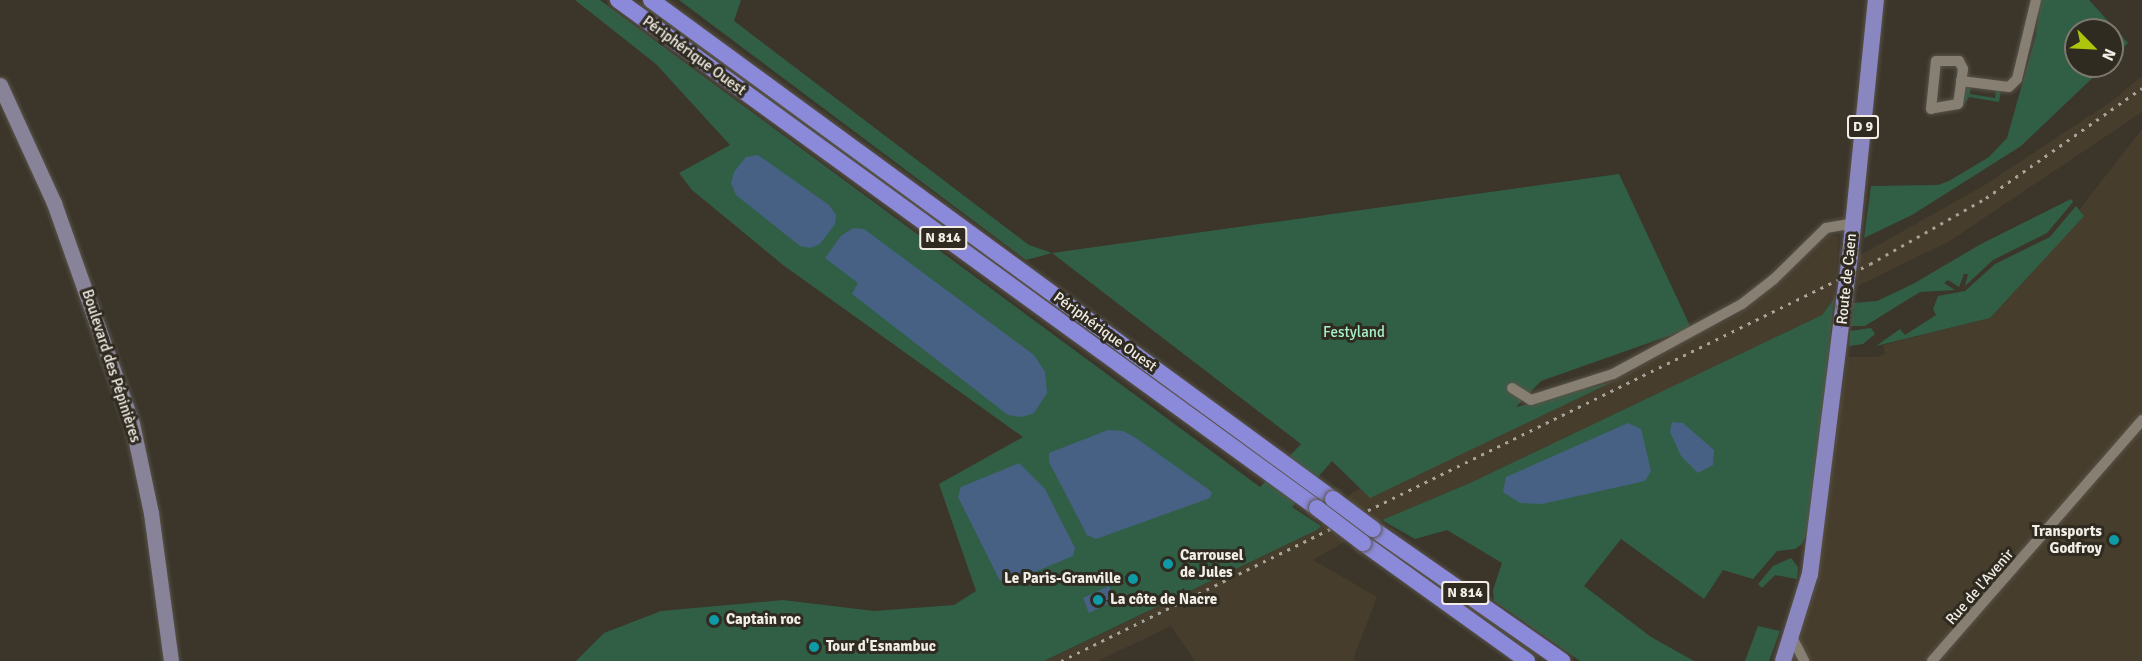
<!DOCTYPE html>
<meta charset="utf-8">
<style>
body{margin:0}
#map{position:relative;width:2142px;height:661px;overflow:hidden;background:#3b352a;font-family:Signika,sans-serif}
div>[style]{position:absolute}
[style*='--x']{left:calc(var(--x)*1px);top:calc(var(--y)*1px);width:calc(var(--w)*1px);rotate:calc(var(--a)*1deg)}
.built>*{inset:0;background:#473d2c}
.green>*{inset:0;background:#315f46}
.water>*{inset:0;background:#466184}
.roads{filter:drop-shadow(0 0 2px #585349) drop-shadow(0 0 2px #585349)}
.minor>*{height:10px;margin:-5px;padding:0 5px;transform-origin:5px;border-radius:5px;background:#867f72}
.secondary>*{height:15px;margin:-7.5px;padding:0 7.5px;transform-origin:7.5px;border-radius:7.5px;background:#888399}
.primary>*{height:16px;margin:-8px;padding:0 8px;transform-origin:8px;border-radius:8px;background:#8a87c0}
.trunk>*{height:16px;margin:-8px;padding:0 8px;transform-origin:8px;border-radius:8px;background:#8b8ada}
.rail>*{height:3px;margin-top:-1.5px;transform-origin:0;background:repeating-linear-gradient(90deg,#a8a39b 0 3px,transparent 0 9px)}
.bridges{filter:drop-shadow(0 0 2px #585349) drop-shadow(0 0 2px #585349)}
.primary-bridge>*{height:16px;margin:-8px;padding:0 8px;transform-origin:8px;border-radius:8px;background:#8a87c0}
.trunk-bridge>*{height:16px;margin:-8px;padding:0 8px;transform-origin:8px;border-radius:8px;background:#8b8ada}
.dots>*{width:16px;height:16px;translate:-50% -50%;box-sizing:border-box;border:3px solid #302b20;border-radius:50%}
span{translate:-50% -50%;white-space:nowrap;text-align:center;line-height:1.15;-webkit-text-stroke:6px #302b20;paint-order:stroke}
.shield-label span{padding:2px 4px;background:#302b20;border:2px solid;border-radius:4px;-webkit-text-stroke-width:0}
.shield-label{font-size:14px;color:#f2eee7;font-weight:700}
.street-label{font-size:15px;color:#f2eee7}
.park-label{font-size:15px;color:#a6f2c7}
.poi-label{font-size:15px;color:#f2eee7;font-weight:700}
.right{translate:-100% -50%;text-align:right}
.left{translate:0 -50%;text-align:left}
.north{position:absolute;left:2064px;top:18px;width:60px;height:60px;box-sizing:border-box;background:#302b20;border:2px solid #7e7970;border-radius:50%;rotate:114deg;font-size:16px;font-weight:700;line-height:24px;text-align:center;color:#f2eee7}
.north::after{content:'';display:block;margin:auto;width:21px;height:27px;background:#adc60d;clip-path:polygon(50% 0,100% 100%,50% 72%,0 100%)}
</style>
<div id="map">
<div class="built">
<div style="clip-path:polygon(2142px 76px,2142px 112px,1950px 241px,1858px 286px,1857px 257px,1983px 186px,2112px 101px)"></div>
<div style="clip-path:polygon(2142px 129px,2142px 661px,1791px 661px,1814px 570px,1848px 357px,1877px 357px,1885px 354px,1883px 345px,1990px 318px,2083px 216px,2079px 210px)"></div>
<div style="clip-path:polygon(1824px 234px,1839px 237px,1834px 299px,1822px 315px,1470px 483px,1382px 520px,1313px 560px,1377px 597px,1353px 659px,1357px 661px,1195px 661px,1171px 626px,1098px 661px,1045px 661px,1317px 530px,1353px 492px,1736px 316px,1770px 289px)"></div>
</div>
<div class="green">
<div style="clip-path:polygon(575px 0,600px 0,1260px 487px,1301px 444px,1052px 253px,1026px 260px,679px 0,741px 0,734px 21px,1029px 245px,1052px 253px,1619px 174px,1691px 328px,1541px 381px,1516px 407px,1612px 382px,1370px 498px,1332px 461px,1292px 507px,1321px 526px,1317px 530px,1044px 661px,576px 661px,604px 633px,661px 611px,783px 600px,874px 611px,954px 605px,976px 591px,939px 484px,1023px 437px,783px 265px,692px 190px,679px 173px,730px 145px,656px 64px)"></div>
<div style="clip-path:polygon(2040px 0,2089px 0,2128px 43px,2112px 59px,2112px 30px,2076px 30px,2076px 66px,2105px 66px,2021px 146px,1912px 215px,1864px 238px,1871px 186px,1938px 185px,1949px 181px,1989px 157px,2007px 138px,2036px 35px)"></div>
<div style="clip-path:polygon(1971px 86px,1970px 94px,1995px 98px,1996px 89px,2001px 91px,1999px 102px,1969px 97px,1962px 108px,1965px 88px)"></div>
<div style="clip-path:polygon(2071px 199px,2073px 202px,2047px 233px,1993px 260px,1965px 286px,1968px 274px,1964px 274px,1959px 287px,1948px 280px,1944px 283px,1955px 290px,1920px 292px,1865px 326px,1851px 326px,1853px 303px,1877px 301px,1913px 284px,1981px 244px)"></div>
<div style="clip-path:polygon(2076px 206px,2084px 216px,1990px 318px,1876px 346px,1900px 329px,1905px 335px,1936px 315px,1933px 309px,1938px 296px,1965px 291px,1995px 264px,2050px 237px)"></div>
<div style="clip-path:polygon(1834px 299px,1812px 522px,1802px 544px,1795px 549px,1777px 551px,1753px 579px,1723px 570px,1704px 599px,1621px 539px,1584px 586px,1651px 637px,1694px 661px,1580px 661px,1494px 601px,1493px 590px,1502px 563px,1447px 530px,1415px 539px,1382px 520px,1470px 483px,1822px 315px)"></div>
<div style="clip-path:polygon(1871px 328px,1875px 334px,1863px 344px,1849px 346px,1850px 331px)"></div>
<div style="clip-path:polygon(1791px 558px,1798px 567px,1797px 579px,1775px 575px,1762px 588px,1758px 584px,1773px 566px)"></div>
<div style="clip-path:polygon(1758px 626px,1780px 631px,1769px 661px,1745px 661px)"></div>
</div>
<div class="water">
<div style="clip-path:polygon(758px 155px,829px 205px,836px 215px,835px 224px,820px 244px,810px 248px,800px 246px,736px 195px,731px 183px,734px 172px,746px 157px)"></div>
<div style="clip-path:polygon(853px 228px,864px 229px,1034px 355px,1045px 372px,1047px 393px,1034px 413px,1022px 417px,1008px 415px,852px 294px,858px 283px,825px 258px,841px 236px)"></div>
<div style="clip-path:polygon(1672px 422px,1683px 423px,1714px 450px,1713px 465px,1698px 473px,1681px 456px,1670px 432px)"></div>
<div style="clip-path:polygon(1628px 423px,1641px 429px,1651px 471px,1645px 481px,1542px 504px,1520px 503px,1503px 492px,1506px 477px)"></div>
<div style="clip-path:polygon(1108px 430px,1123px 431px,1136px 438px,1212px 492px,1210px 498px,1096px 539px,1087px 535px,1049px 462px,1049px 453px)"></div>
<div style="clip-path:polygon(1019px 463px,1045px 489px,1075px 548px,1073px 556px,1006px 584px,999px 579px,958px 497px,961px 487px)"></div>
<div style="clip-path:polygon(1109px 586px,1113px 596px,1111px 602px,1089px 613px,1083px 598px)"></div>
</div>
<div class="roads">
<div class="minor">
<div style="--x:1936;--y:61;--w:23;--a:0"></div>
<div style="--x:1959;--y:61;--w:9;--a:63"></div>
<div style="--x:1963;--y:69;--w:35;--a:98"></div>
<div style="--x:1958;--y:104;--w:27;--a:170"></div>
<div style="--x:1931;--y:109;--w:48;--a:-84.1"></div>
<div style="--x:1961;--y:81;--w:48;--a:7.1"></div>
<div style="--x:2009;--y:87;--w:11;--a:-45"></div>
<div style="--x:2017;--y:79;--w:81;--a:-76.5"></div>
<div style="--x:1512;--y:388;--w:22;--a:32"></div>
<div style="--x:1531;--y:400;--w:86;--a:-17.6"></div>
<div style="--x:1613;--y:374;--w:147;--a:-28.5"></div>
<div style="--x:1742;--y:304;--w:41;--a:-38"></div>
<div style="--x:1774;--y:279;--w:73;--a:-44.4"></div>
<div style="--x:1826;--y:228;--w:27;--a:-10"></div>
<div style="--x:1792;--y:637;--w:27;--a:63"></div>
<div style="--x:1932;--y:661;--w:320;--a:-48.9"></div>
</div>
<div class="secondary">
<div style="--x:0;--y:85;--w:130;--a:65.4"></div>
<div style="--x:54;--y:203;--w:233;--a:70.5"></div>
<div style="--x:132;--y:423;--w:92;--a:78.1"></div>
<div style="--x:151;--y:513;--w:149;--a:82.3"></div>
</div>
<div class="primary">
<div style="--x:1850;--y:255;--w:256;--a:-84.2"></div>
<div style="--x:1783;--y:661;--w:91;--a:-72.8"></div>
<div style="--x:1810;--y:574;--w:274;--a:-82.9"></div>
</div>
<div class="trunk">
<div style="--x:618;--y:0;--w:864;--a:36.01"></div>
<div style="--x:651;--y:0;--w:845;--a:36.19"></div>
<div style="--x:1373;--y:529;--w:231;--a:34.9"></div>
<div style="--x:1363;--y:543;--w:202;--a:35.7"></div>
</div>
</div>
<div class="rail">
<div style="--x:1061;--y:661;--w:901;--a:-26.14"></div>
<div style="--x:1870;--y:264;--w:133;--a:-29.6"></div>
<div style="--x:1986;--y:198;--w:191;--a:-35.2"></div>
</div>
<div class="bridges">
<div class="primary-bridge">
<div style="--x:1844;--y:302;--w:47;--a:-82.7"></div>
</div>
<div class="trunk-bridge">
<div style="--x:1333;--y:499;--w:50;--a:36.9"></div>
<div style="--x:1317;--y:508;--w:58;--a:37.3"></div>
</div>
</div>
<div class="dots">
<div style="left:2114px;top:540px;background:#0f9aa8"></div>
<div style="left:1168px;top:564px;background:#0f9aa8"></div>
<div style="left:1133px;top:579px;background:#0f9aa8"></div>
<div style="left:1098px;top:600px;background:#0f9aa8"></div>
<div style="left:714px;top:620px;background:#0f9aa8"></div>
<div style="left:814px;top:647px;background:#0f9aa8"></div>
</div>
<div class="shield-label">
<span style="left:1863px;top:127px">D 9</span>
<span style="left:943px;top:238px">N 814</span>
<span style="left:1465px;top:593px">N 814</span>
</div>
<div class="street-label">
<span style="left:694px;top:56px;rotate:36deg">Périphérique Ouest</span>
<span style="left:1847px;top:279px;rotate:-84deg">Route de Caen</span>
<span style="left:1105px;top:332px;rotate:36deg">Périphérique Ouest</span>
<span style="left:111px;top:366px;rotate:72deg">Boulevard des Pépinières</span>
<span style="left:1980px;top:587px;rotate:-49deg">Rue de l'Avenir</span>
</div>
<div class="park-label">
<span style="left:1354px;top:333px">Festyland</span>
</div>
<div class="poi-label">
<span class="right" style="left:2102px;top:540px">Transports<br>Godfroy</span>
<span class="left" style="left:1180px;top:564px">Carrousel<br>de Jules</span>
<span class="right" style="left:1121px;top:579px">Le Paris-Granville</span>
<span class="left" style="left:1110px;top:600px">La côte de Nacre</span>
<span class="left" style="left:726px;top:620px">Captain roc</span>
<span class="left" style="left:826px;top:647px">Tour d'Esnambuc</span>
</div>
<div class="north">N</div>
</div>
